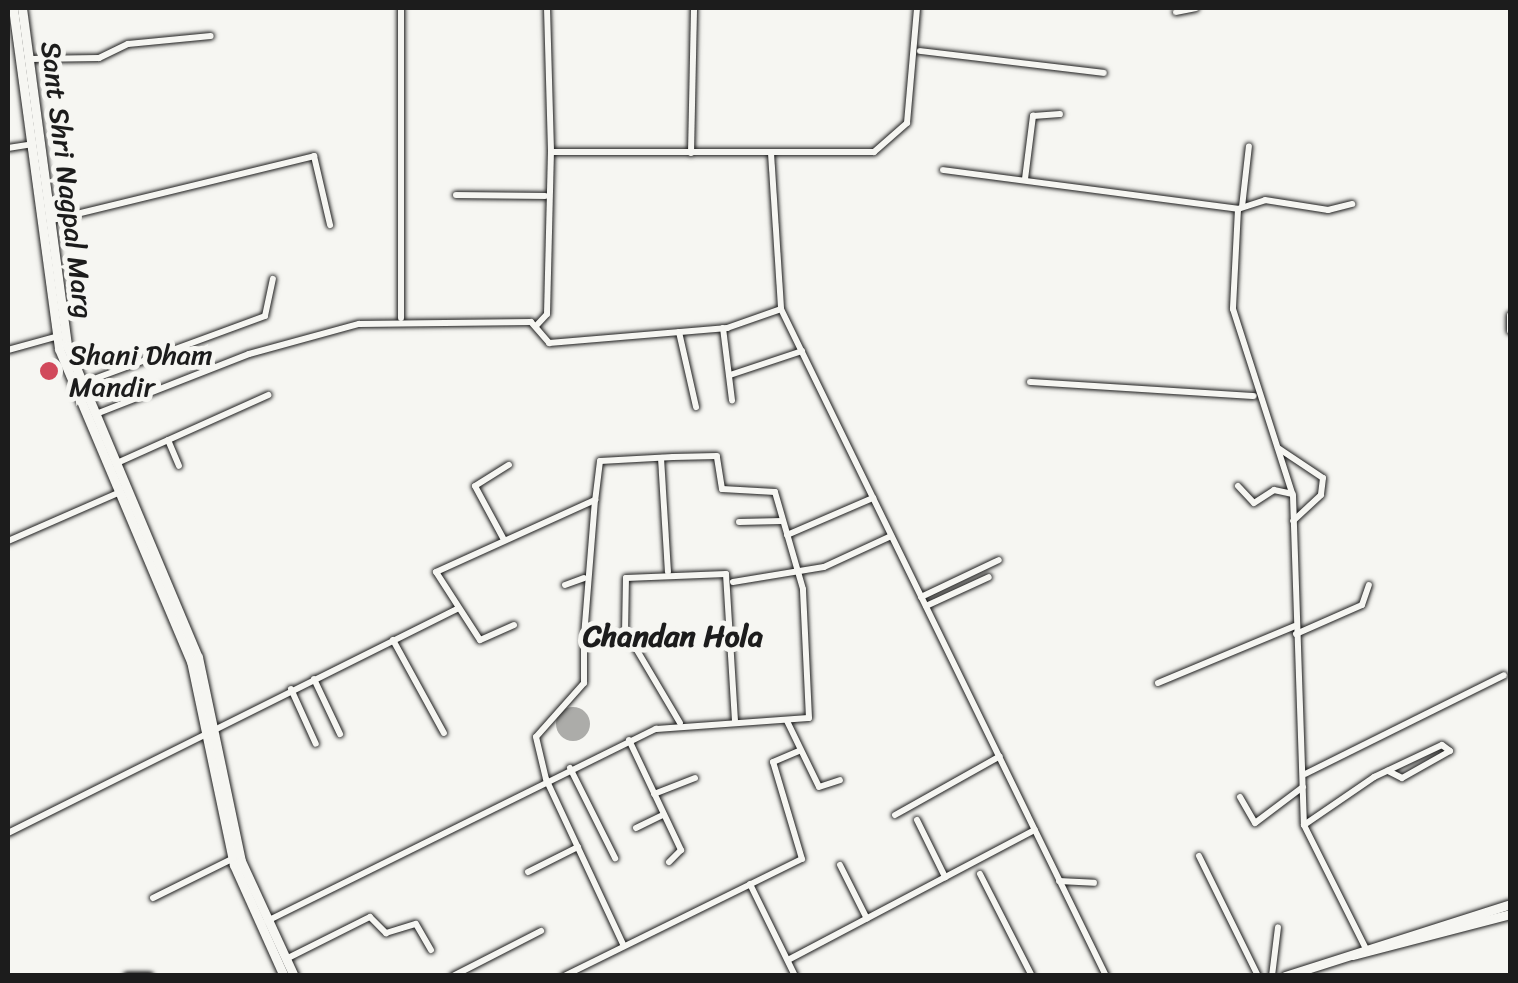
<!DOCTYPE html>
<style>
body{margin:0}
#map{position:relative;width:1518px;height:983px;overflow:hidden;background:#f6f6f2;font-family:Sriracha,sans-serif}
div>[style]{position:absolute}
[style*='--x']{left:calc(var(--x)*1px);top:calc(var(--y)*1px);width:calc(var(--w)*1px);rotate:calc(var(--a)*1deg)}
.water>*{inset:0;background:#acaca9}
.round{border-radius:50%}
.roads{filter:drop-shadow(0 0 2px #1c1c1c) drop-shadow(0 0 2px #1c1c1c)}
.street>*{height:6px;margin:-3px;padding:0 3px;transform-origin:3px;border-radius:3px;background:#f6f6f2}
.secondary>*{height:9px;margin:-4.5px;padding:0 4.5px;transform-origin:4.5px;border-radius:4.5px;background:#f6f6f2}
.dots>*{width:28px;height:28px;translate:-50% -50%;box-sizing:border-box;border:5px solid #f6f6f2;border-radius:50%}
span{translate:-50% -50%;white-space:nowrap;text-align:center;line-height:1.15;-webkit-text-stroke:10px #f6f6f2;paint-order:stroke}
.street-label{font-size:28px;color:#1c1c1c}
.poi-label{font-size:28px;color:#1c1c1c}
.left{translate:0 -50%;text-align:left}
.neighbourhood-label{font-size:30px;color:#1c1c1c;font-weight:700}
.frame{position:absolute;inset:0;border:10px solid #1c1c1c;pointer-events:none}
</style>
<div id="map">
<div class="water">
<div class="round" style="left:556px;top:707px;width:34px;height:34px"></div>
</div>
<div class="roads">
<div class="street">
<div style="--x:401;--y:8;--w:310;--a:90"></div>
<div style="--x:547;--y:8;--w:144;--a:88.4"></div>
<div style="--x:1176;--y:12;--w:20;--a:-11"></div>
<div style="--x:920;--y:51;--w:185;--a:6.8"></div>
<div style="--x:30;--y:59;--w:69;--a:-0.8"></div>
<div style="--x:99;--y:58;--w:32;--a:-26"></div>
<div style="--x:128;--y:44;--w:83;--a:-5.5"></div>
<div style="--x:8;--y:148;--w:25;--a:-9"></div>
<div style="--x:691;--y:153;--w:145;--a:-88.8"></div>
<div style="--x:771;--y:153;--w:156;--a:86.3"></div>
<div style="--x:943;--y:170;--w:298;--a:7.5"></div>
<div style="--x:1238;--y:209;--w:100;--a:92.9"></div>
<div style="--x:1233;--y:309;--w:196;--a:72.2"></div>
<div style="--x:1293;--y:496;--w:329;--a:88.1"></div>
<div style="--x:1304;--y:825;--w:139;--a:63.4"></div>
<div style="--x:1025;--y:179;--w:64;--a:-82.8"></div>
<div style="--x:1033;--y:116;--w:27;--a:-4"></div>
<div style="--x:456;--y:195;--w:89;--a:0.6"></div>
<div style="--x:1242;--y:207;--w:61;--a:-83.5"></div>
<div style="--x:1238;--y:209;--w:28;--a:-18"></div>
<div style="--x:1265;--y:200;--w:64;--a:9"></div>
<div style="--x:1328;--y:210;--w:25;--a:-14"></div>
<div style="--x:52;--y:220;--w:270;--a:-13.7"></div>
<div style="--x:314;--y:156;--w:71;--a:76.9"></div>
<div style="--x:1510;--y:315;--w:16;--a:90"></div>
<div style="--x:536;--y:326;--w:16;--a:-47"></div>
<div style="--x:547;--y:314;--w:162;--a:-88.6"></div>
<div style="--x:551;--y:152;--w:323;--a:0"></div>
<div style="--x:874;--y:152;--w:44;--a:-41.3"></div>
<div style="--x:907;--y:123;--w:115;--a:-85"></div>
<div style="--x:723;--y:328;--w:73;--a:82.9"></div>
<div style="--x:679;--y:332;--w:77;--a:77.2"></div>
<div style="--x:8;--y:350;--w:53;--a:-15.4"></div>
<div style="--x:730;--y:375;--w:76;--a:-18.4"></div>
<div style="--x:1030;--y:382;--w:224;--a:3.6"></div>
<div style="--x:83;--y:383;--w:194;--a:-20.2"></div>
<div style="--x:265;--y:316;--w:38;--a:-78"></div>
<div style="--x:96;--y:414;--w:164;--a:-21.4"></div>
<div style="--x:249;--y:354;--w:114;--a:-15.3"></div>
<div style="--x:359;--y:324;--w:172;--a:-0.7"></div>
<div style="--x:531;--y:322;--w:28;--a:49"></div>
<div style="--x:549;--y:343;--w:179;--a:-4.8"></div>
<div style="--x:727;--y:328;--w:57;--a:-19.4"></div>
<div style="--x:781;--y:309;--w:742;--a:64.02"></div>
<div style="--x:168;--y:440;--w:28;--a:67"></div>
<div style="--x:1278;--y:448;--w:54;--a:33.7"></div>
<div style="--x:1323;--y:478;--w:17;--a:97"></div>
<div style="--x:1321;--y:495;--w:38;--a:137"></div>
<div style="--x:661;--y:458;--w:114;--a:86.5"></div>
<div style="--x:117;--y:463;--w:166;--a:-24.2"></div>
<div style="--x:1238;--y:486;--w:23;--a:47"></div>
<div style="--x:1254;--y:503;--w:24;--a:-33"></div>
<div style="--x:1274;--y:490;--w:19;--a:12"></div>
<div style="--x:739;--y:522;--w:43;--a:-1.3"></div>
<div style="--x:787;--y:535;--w:94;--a:-23.3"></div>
<div style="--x:503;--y:538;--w:59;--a:-118.3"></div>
<div style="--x:475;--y:486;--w:40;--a:-32"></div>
<div style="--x:8;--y:541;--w:122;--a:-23.6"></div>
<div style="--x:733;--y:582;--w:92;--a:-9.4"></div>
<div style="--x:824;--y:567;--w:74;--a:-24.8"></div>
<div style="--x:565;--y:585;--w:20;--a:-20"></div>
<div style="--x:921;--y:597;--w:86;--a:-25.4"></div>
<div style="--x:926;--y:606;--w:69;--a:-24.7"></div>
<div style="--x:514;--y:625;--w:37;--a:156"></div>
<div style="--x:480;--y:640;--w:81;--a:-122.9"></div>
<div style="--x:436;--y:572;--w:175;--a:-24.4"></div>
<div style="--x:595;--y:500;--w:137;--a:94.6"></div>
<div style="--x:584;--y:637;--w:44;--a:-2.6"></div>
<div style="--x:628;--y:635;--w:102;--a:59.4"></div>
<div style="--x:625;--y:634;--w:56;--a:-89"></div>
<div style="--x:626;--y:578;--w:100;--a:-2.3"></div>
<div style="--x:726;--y:574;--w:147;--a:86.5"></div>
<div style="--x:1296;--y:634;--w:72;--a:-23.7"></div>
<div style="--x:1362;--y:605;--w:21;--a:-71"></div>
<div style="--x:584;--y:638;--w:45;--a:90"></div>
<div style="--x:584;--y:683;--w:72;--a:131.6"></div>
<div style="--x:536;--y:737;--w:43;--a:76.6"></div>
<div style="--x:546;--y:779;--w:184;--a:65"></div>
<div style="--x:393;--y:640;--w:106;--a:61.3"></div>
<div style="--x:314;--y:679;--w:61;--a:64.7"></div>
<div style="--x:1158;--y:683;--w:148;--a:-22.6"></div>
<div style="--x:291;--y:689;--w:60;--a:65.6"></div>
<div style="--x:787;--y:721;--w:73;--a:64.1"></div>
<div style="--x:819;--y:787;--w:22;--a:-18"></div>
<div style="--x:629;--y:740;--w:122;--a:64.7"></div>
<div style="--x:681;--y:850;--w:17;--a:135"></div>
<div style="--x:570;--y:768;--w:101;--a:63.4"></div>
<div style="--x:1305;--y:774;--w:222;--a:-26.4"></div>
<div style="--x:654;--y:794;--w:44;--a:-21.3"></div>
<div style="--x:1240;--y:797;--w:30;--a:60"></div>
<div style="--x:1255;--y:823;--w:60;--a:-36.9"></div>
<div style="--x:895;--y:815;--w:120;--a:-29.3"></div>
<div style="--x:917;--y:820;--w:64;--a:63.8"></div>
<div style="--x:1304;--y:825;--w:85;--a:-34.4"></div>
<div style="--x:1374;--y:777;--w:75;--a:-25.2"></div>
<div style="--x:1442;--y:745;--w:10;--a:37"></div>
<div style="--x:1450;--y:751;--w:55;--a:150.6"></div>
<div style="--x:1402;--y:778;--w:16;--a:-153"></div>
<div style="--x:636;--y:828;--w:30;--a:-26"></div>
<div style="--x:8;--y:833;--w:502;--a:-26.51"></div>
<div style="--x:1199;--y:856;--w:134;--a:63.8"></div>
<div style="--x:840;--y:865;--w:60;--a:63.4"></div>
<div style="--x:528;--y:872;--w:56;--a:-26.6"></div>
<div style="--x:980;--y:874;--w:114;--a:63"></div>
<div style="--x:1059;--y:881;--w:35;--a:3"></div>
<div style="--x:750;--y:884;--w:102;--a:63.9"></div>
<div style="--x:153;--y:898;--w:88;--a:-26.3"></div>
<div style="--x:267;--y:921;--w:434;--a:-26.3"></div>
<div style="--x:656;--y:729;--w:153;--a:-4.1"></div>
<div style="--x:809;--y:718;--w:129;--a:-92.7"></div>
<div style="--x:803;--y:589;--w:101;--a:-106.1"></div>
<div style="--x:775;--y:492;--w:53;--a:-176.8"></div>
<div style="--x:722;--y:489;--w:33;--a:-99"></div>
<div style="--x:717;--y:456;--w:44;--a:178.7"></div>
<div style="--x:673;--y:457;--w:73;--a:176.9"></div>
<div style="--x:600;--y:461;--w:39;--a:97"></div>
<div style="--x:286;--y:959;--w:94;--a:-26.6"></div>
<div style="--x:370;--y:917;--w:23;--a:45"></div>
<div style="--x:386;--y:933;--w:31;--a:-17"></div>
<div style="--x:416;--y:924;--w:30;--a:60"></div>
<div style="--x:788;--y:960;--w:279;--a:-27.8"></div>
<div style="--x:127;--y:976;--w:23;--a:0"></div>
<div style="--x:453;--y:976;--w:99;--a:-27.1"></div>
<div style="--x:564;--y:976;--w:265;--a:-26.2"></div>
<div style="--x:802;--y:859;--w:101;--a:-106.6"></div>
<div style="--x:773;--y:762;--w:30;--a:-23"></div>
<div style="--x:1272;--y:976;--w:49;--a:-83"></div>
</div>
<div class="secondary">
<div style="--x:13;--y:8;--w:344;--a:82.3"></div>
<div style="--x:59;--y:349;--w:339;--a:67.1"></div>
<div style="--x:191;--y:661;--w:208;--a:78.1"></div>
<div style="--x:234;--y:865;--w:122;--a:65.8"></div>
<div style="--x:22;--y:8;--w:341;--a:82.4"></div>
<div style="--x:67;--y:346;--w:337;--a:67.2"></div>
<div style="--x:198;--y:657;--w:208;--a:78.1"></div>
<div style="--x:241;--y:861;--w:127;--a:65.3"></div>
<div style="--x:1353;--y:955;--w:162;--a:-14.6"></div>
<div style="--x:1285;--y:976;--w:236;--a:-17.7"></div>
</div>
</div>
<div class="dots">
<div style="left:49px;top:371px;background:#d1495b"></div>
</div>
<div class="street-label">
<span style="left:67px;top:180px;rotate:83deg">Sant Shri Nagpal Marg</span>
</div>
<div class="poi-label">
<span class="left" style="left:69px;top:371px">Shani Dham<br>Mandir</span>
</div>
<div class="neighbourhood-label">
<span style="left:673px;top:636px">Chandan Hola</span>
</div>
<div class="frame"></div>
</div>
